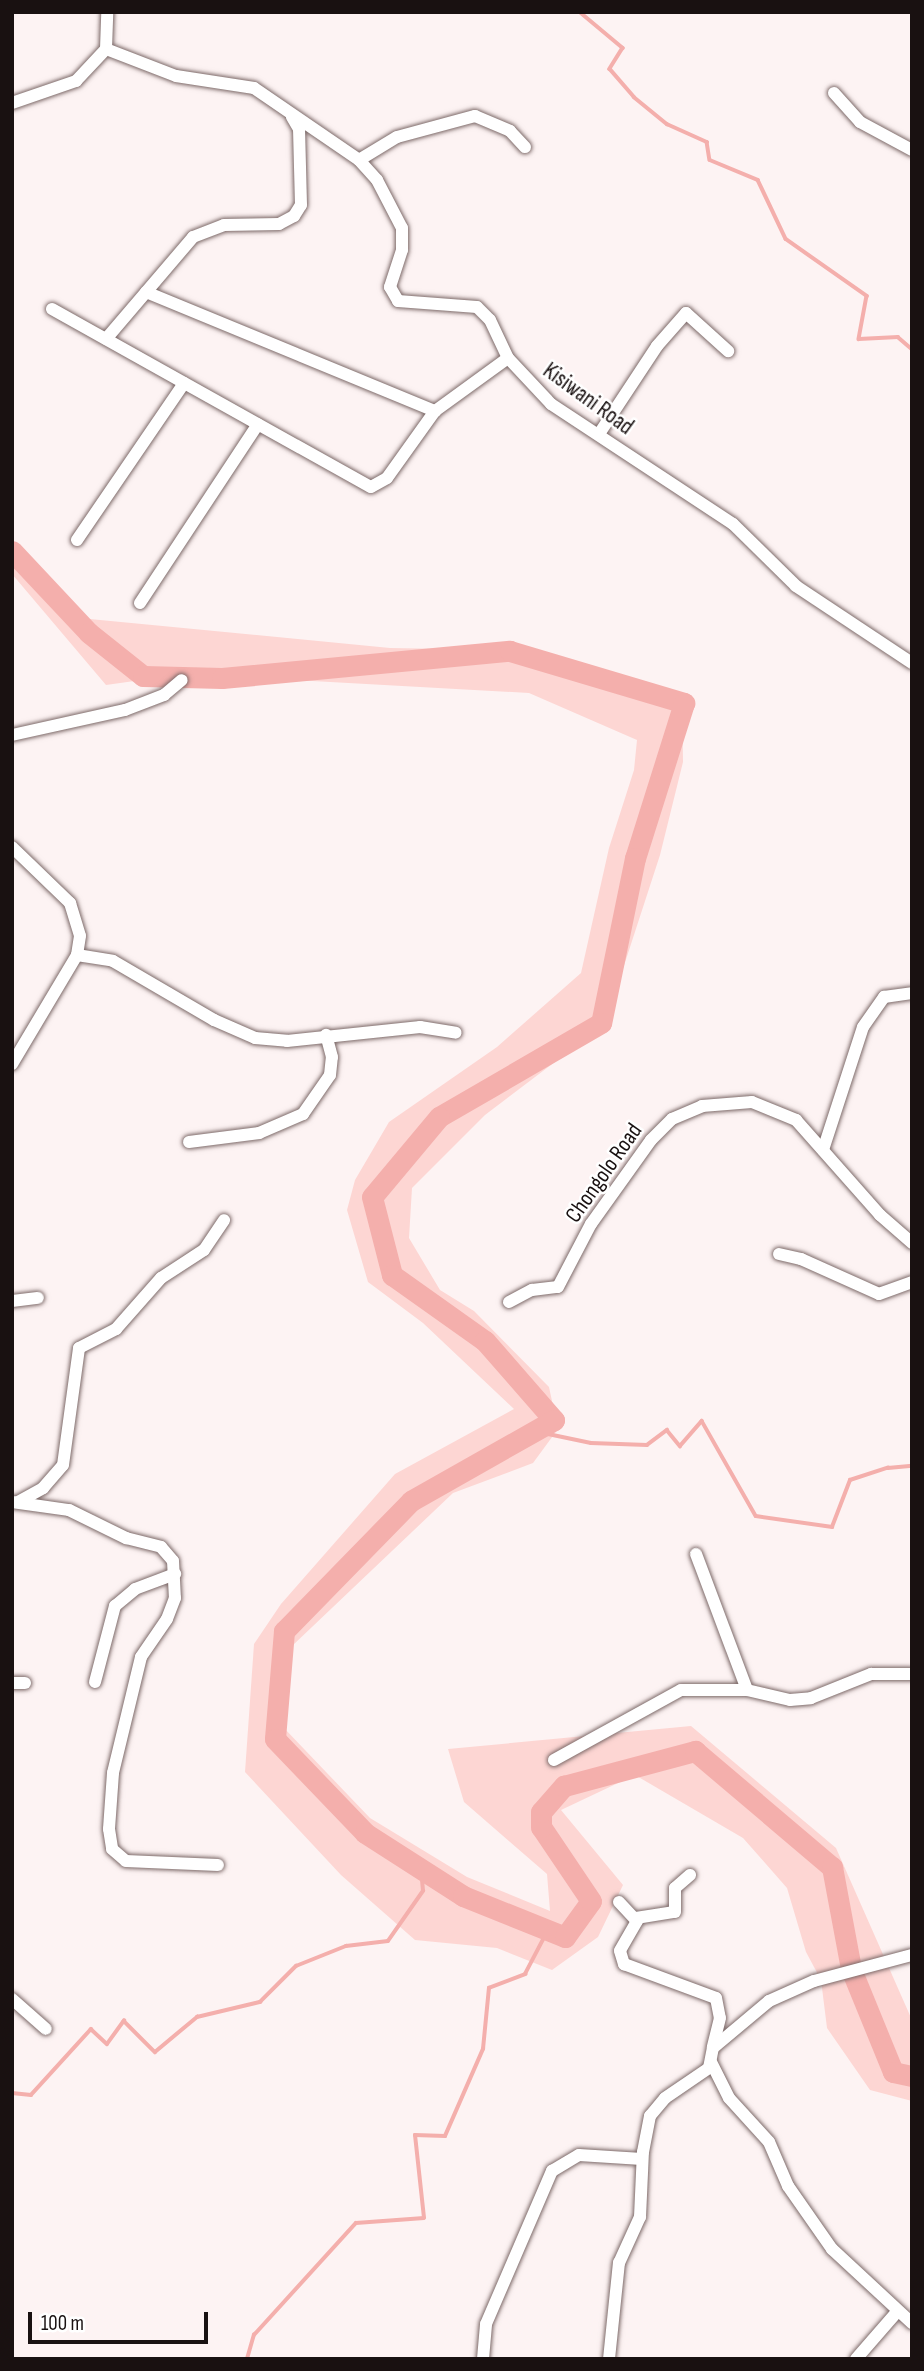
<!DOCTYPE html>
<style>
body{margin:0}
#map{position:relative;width:924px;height:2371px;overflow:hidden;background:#fdf3f3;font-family:"Sofia Sans Condensed",sans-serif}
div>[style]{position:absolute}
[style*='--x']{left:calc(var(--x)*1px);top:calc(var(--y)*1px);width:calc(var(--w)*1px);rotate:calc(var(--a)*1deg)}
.green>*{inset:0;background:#fdd6d3}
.stream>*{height:3.5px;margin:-1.75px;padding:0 1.75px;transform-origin:1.75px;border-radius:1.75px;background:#f4afac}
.river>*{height:21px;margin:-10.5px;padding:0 10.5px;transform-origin:10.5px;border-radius:10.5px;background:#f4afac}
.roads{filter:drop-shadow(0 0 2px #7d6a69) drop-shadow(0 0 2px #7d6a69)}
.street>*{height:12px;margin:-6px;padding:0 6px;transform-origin:6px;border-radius:6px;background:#fff}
span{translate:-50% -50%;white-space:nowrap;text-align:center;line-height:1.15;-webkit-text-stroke:5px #fff;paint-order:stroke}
.street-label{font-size:23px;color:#191111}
.frame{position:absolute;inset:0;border:14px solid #191111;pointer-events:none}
.scale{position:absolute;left:28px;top:2312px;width:180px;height:32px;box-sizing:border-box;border:4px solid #191111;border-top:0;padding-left:9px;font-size:21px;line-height:24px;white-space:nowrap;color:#191111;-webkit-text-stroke:5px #fff;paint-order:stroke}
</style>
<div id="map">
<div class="green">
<div style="clip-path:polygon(12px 554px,69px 617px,390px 648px,514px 650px,682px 698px,683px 762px,660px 855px,605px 1024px,485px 1115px,412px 1188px,409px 1238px,440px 1290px,474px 1311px,549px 1387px,558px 1429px,533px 1463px,453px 1493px,292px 1646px,283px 1727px,370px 1818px,467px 1877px,550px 1911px,547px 1874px,464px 1802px,448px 1749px,691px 1726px,836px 1848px,912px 2020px,912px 2101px,870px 2090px,827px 2028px,821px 1980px,806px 1952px,787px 1888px,743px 1838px,635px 1775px,561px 1810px,623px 1885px,598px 1937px,552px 1970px,497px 1948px,415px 1940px,341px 1875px,245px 1772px,254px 1644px,281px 1604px,395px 1474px,514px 1409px,423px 1323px,368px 1282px,347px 1210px,355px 1180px,389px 1122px,497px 1047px,581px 973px,609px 848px,634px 770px,637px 740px,529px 693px,184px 674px,106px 685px,12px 574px)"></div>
</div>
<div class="stream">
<div style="--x:580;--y:12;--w:56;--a:39.9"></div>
<div style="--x:623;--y:48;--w:25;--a:122"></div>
<div style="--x:610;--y:69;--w:37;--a:49"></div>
<div style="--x:634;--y:97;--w:43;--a:39.3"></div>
<div style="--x:667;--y:124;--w:44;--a:24.2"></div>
<div style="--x:707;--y:142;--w:18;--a:81"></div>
<div style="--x:710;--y:160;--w:52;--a:22.6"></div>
<div style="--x:758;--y:180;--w:65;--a:64.6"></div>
<div style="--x:786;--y:239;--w:99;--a:35.1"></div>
<div style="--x:867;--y:296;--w:44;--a:100.5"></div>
<div style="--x:859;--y:339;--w:39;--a:-3"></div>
<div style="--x:898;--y:337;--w:18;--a:41"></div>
<div style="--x:534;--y:1431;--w:58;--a:11.9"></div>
<div style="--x:591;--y:1443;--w:56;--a:2"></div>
<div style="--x:647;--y:1445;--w:25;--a:-37"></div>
<div style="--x:667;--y:1430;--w:21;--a:51"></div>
<div style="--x:680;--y:1446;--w:33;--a:-49"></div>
<div style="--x:702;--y:1421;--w:109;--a:60.4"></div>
<div style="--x:756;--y:1516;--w:77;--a:8.2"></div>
<div style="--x:832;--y:1527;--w:50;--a:-69"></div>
<div style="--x:850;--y:1480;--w:40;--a:-18"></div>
<div style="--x:888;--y:1468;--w:24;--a:-5"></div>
<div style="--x:12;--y:2093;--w:19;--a:6"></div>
<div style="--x:31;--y:2095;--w:89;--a:-47.7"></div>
<div style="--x:91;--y:2029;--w:22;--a:43"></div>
<div style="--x:107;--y:2044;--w:29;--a:-54"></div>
<div style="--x:124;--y:2021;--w:44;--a:45"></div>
<div style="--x:155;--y:2052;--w:55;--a:-39.8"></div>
<div style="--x:197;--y:2017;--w:65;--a:-13.4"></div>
<div style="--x:260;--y:2002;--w:51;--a:-45"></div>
<div style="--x:296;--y:1966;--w:54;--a:-21.8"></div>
<div style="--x:346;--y:1946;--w:42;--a:-6.8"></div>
<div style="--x:388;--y:1941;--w:61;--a:-55"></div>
<div style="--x:423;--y:1891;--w:22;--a:-95"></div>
<div style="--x:247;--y:2359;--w:25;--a:-74"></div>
<div style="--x:254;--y:2335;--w:151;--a:-47.7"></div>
<div style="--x:356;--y:2223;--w:68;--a:-4.2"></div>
<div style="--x:424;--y:2218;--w:83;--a:-96.2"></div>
<div style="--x:415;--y:2135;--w:30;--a:2"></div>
<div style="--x:445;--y:2136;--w:95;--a:-66.4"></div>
<div style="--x:483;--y:2049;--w:61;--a:-84.4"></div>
<div style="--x:489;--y:1988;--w:39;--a:-21"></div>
<div style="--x:525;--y:1974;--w:50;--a:-62.4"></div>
</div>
<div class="river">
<div style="--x:12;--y:551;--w:112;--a:46.8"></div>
<div style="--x:89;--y:633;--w:69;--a:38.5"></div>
<div style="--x:143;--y:676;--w:79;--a:1.5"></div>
<div style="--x:222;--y:678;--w:289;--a:-5.4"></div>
<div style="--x:510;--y:651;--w:182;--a:16.6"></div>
<div style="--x:684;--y:703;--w:163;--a:107.5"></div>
<div style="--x:635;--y:858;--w:168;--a:101.6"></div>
<div style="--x:601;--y:1023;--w:187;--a:149.9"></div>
<div style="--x:439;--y:1117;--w:104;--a:129.9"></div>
<div style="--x:372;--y:1197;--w:81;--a:75.6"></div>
<div style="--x:392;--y:1275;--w:114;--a:35.4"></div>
<div style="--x:485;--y:1341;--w:105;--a:48.9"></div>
<div style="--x:554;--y:1420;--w:164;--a:150.5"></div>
<div style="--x:411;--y:1501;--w:182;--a:134.3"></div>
<div style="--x:284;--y:1631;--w:108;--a:94.8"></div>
<div style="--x:275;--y:1739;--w:130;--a:46.2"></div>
<div style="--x:365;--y:1833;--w:117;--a:32.7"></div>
<div style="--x:463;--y:1896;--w:110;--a:21.9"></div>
<div style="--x:565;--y:1937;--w:44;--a:-54.2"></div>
<div style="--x:591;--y:1901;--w:89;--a:-124"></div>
<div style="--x:541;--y:1827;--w:15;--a:-90"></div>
<div style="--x:541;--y:1812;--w:35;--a:-49"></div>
<div style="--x:564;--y:1786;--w:136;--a:-15"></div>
<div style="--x:695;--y:1751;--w:180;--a:40.3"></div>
<div style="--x:832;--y:1867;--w:104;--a:79.4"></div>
<div style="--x:851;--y:1969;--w:111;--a:67.8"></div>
<div style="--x:893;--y:2072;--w:19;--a:12"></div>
</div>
<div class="roads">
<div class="street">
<div style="--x:106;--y:49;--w:75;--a:21.1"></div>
<div style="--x:176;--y:76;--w:79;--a:8.7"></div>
<div style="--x:254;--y:88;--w:127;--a:34.4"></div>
<div style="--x:359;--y:160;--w:27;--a:48"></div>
<div style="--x:377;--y:180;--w:54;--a:62.5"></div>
<div style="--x:402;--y:228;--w:22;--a:90"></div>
<div style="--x:402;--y:250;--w:39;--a:108"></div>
<div style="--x:390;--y:287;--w:16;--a:60"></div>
<div style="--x:398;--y:301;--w:79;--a:4.3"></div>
<div style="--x:477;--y:307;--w:18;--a:45"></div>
<div style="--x:490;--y:320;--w:42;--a:64.7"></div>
<div style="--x:508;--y:358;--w:63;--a:46.9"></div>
<div style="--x:551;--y:404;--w:218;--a:33.4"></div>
<div style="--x:733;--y:524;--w:88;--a:44.5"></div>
<div style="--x:796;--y:586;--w:139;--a:33.6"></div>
<div style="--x:834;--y:93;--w:39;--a:48"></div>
<div style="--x:860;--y:122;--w:59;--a:28.3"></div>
<div style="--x:12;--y:103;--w:68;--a:-19"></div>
<div style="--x:76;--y:81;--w:44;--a:-46.8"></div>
<div style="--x:106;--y:49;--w:37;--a:-88"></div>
<div style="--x:359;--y:160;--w:44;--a:-31.2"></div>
<div style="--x:397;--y:137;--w:81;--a:-15.1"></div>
<div style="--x:475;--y:116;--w:38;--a:23"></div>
<div style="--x:510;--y:131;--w:22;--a:47"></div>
<div style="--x:146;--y:292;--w:313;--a:22.4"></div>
<div style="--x:52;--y:309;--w:365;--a:29.2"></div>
<div style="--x:371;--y:487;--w:18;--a:-29"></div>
<div style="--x:387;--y:478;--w:82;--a:-54.4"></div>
<div style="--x:435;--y:411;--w:90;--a:-36"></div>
<div style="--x:106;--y:339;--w:134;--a:-49.5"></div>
<div style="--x:193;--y:237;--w:33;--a:-21"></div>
<div style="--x:224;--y:225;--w:55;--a:-1"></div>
<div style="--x:279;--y:224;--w:17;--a:-28"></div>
<div style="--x:294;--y:216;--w:13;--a:-58"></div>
<div style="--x:301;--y:205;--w:76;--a:-91.5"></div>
<div style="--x:299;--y:129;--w:14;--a:-120"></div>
<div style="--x:599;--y:434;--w:105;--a:-56.6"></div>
<div style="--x:657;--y:346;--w:44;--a:-48.7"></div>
<div style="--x:686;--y:313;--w:57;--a:42.1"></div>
<div style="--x:77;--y:540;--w:190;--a:-55.7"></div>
<div style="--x:140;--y:603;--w:214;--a:-56.6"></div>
<div style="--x:12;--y:735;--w:116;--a:-12.5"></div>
<div style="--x:125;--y:710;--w:42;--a:-21"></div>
<div style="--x:164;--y:695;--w:23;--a:-40"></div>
<div style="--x:12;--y:847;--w:81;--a:44"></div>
<div style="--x:70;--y:903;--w:34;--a:73"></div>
<div style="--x:80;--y:936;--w:19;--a:99"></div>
<div style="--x:77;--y:955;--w:127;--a:120.8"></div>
<div style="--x:77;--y:955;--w:36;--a:9"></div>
<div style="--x:113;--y:961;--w:117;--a:30.3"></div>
<div style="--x:214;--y:1020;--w:45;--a:23.7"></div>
<div style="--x:255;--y:1038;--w:32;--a:5"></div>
<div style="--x:287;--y:1041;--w:134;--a:-6"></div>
<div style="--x:420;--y:1027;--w:36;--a:9"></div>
<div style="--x:189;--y:1142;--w:71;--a:-7.3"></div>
<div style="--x:259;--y:1133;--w:48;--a:-23.4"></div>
<div style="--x:303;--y:1114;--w:47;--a:-55.3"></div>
<div style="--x:330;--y:1075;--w:18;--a:-84"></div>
<div style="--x:332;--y:1057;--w:23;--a:-105"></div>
<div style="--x:823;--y:1150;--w:129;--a:-72"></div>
<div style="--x:863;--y:1027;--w:37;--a:-55"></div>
<div style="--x:884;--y:997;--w:28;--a:-8"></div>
<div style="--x:779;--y:1254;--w:23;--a:13"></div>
<div style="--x:801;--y:1259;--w:85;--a:24.2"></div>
<div style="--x:879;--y:1294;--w:35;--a:-20"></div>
<div style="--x:12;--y:1301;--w:26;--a:-7"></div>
<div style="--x:509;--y:1302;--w:26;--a:-28"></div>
<div style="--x:532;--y:1290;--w:26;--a:-7"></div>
<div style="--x:558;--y:1287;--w:71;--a:-62.4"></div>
<div style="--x:591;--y:1224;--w:103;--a:-54.5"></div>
<div style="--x:651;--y:1140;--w:30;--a:-45"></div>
<div style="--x:672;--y:1119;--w:33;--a:-23"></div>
<div style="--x:702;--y:1106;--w:50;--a:-4.6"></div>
<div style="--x:752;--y:1102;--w:48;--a:22.2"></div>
<div style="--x:796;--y:1120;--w:127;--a:48.5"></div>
<div style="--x:880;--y:1215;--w:43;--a:41.2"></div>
<div style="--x:12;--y:1502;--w:58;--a:8"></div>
<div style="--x:69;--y:1510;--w:64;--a:26.2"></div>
<div style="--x:126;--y:1538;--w:36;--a:14"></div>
<div style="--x:161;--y:1547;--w:18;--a:49"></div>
<div style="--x:173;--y:1561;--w:37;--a:87"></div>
<div style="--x:175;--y:1598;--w:22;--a:111"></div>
<div style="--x:167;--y:1619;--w:46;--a:124.4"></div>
<div style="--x:141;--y:1657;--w:119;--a:103.6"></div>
<div style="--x:113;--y:1773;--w:56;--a:94.1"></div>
<div style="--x:109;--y:1829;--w:20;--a:81"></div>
<div style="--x:112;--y:1849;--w:18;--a:41"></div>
<div style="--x:126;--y:1861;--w:92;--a:2.5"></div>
<div style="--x:18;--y:1502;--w:29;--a:-29"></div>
<div style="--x:43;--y:1488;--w:30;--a:-49"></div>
<div style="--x:63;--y:1465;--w:118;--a:-82.2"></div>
<div style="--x:79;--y:1348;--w:42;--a:-27.2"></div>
<div style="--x:116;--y:1329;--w:68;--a:-48.6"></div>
<div style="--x:161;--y:1278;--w:51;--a:-33.1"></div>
<div style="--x:204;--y:1250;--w:36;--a:-56"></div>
<div style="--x:696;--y:1554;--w:145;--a:69.4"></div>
<div style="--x:95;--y:1682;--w:79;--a:-75.3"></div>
<div style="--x:115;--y:1606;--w:26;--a:-40"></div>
<div style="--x:135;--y:1589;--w:43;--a:-20.6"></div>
<div style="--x:12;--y:1683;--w:13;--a:0"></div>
<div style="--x:554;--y:1760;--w:145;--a:-28.9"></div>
<div style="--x:681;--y:1690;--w:66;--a:0"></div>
<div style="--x:747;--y:1690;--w:44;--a:13.1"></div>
<div style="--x:790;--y:1700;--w:21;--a:-5"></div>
<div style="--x:811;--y:1698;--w:65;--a:-21.8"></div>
<div style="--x:871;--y:1674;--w:41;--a:0"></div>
<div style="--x:619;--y:1902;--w:26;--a:47"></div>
<div style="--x:637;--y:1921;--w:34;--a:120"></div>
<div style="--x:620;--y:1951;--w:14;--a:73"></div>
<div style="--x:624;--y:1964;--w:98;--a:20.3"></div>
<div style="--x:716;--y:1998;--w:20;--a:79"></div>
<div style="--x:720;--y:2018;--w:30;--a:104"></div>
<div style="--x:636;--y:1918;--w:39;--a:-9"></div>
<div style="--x:675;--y:1912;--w:24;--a:-90"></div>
<div style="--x:675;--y:1888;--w:20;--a:-41"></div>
<div style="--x:12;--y:1999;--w:45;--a:41.4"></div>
<div style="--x:711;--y:2062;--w:40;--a:63.4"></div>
<div style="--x:729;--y:2098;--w:59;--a:47.7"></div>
<div style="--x:769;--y:2142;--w:48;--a:66.6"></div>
<div style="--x:788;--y:2186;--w:77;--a:55.1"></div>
<div style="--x:832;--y:2249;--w:109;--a:42.8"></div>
<div style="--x:483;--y:2359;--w:35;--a:-85"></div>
<div style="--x:486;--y:2324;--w:167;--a:-66.7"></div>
<div style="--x:552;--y:2171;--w:31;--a:-31"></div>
<div style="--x:579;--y:2155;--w:63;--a:3.6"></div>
<div style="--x:609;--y:2359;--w:97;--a:-84.1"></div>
<div style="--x:619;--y:2263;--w:51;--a:-65.5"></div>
<div style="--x:640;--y:2217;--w:65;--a:-87.4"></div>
<div style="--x:643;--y:2152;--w:37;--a:-79"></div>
<div style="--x:650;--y:2116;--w:23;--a:-50"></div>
<div style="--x:665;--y:2098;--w:53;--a:-34.3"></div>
<div style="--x:709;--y:2068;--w:20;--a:-79"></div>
<div style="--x:713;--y:2048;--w:73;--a:-40"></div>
<div style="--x:769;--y:2001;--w:49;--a:-24"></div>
<div style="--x:814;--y:1981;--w:101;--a:-14.9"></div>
<div style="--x:856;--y:2359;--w:61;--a:-49"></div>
</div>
</div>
<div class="street-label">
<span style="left:588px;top:399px;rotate:36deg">Kisiwani Road</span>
<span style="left:604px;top:1173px;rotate:-55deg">Chongolo Road</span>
</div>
<div class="frame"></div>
<div class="scale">100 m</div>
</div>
